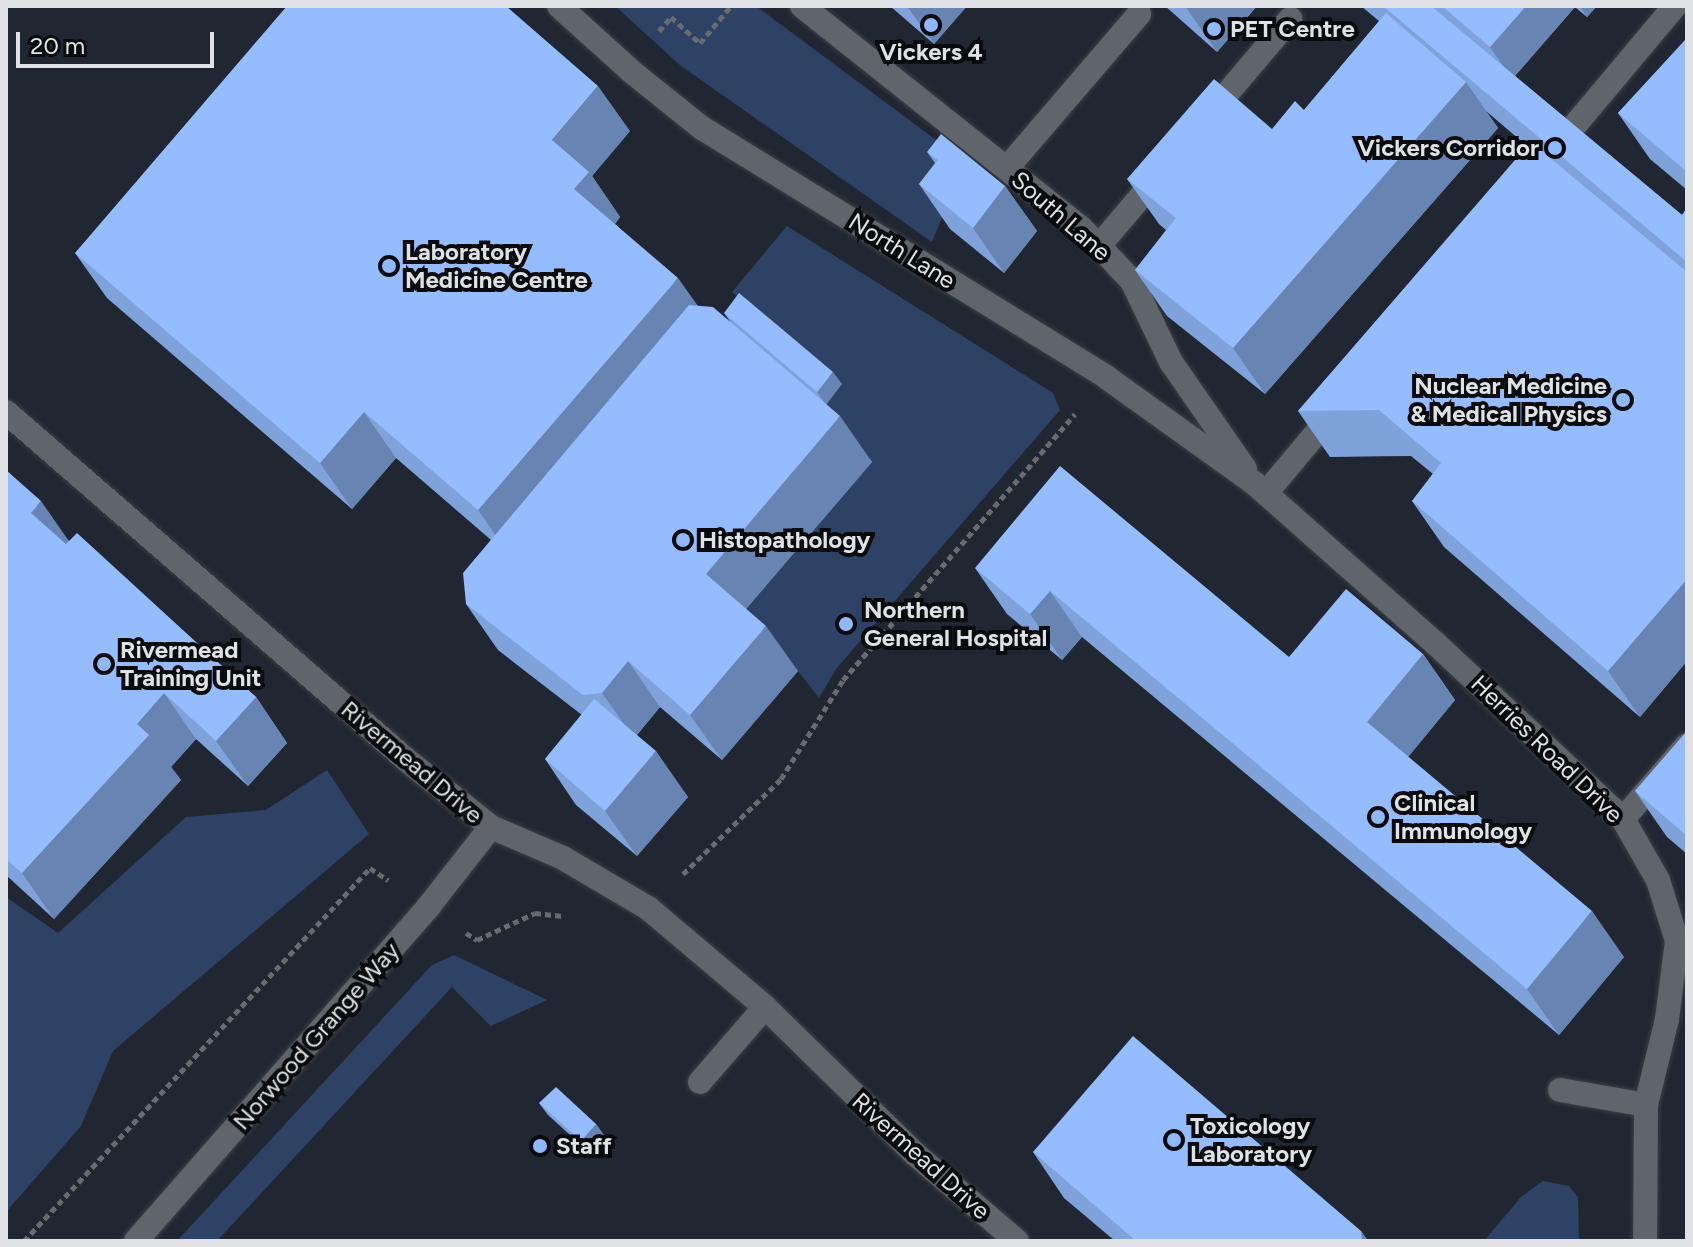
<!DOCTYPE html>
<style>
body{margin:0}
#map{position:relative;width:1693px;height:1247px;overflow:hidden;background:#1d2126;font-family:Figtree,sans-serif}
div>[style]{position:absolute}
[style*='--x']{left:calc(var(--x)*1px);top:calc(var(--y)*1px);width:calc(var(--w)*1px);rotate:calc(var(--a)*1deg)}
.built>*{inset:0;background:#212732}
.green>*{inset:0;background:#2e4265}
.path>*{height:5px;margin-top:-2.5px;transform-origin:0;background:repeating-linear-gradient(90deg,#686b6f 0 6px,transparent 0 10px)}
.roads{filter:drop-shadow(0 0 2px #3b3e43) drop-shadow(0 0 2px #3b3e43)}
.lane>*{height:24px;margin:-12px;padding:0 12px;transform-origin:12px;border-radius:12px;background:#60646b}
.wall>*{inset:0;background:#7fa2db}
.shaded-wall>*{inset:0;background:#6884b2}
.building>*{inset:0;background:#94bcff}
.dots>*{width:22px;height:22px;translate:-50% -50%;box-sizing:border-box;border:4px solid #090a0d;border-radius:50%}
span{translate:-50% -50%;white-space:nowrap;text-align:center;line-height:1.15;-webkit-text-stroke:8px #090a0d;paint-order:stroke}
.poi-label{font-size:24px;color:#e0e2e6;font-weight:700}
.left{translate:0 -50%;text-align:left}
.right{translate:-100% -50%;text-align:right}
.street-label{font-size:24px;color:#e0e2e6}
.frame{position:absolute;inset:0;border:8px solid #e0e2e6;pointer-events:none}
.scale{position:absolute;left:16px;top:32px;width:198px;height:36px;box-sizing:border-box;border:4px solid #e0e2e6;border-top:0;padding-left:10px;font-size:24px;line-height:28px;white-space:nowrap;color:#e0e2e6;-webkit-text-stroke:6px #090a0d;paint-order:stroke}
</style>
<div id="map">
<div class="built">
<div style="clip-path:polygon(6px 6px,1687px 6px,1687px 1241px,6px 1241px)"></div>
</div>
<div class="green">
<div style="clip-path:polygon(615px 6px,756px 6px,940px 143px,946px 208px,932px 242px,681px 66px)"></div>
<div style="clip-path:polygon(787px 226px,1053px 393px,1060px 410px,836px 669px,819px 698px,798px 671px,737px 619px,817px 415px,842px 385px,732px 292px)"></div>
<div style="clip-path:polygon(327px 770px,369px 834px,113px 1051px,81px 1126px,6px 1212px,6px 897px,58px 933px,186px 817px,266px 810px)"></div>
<div style="clip-path:polygon(454px 955px,547px 1000px,491px 1026px,452px 987px,217px 1241px,177px 1241px,432px 965px)"></div>
<div style="clip-path:polygon(1543px 1181px,1569px 1186px,1578px 1197px,1579px 1241px,1484px 1241px,1521px 1197px)"></div>
</div>
<div class="path">
<div style="--x:659;--y:31;--w:18;--a:-49"></div>
<div style="--x:671;--y:17;--w:39;--a:42"></div>
<div style="--x:700;--y:43;--w:48;--a:-50"></div>
<div style="--x:683;--y:874;--w:136;--a:-44.1"></div>
<div style="--x:781;--y:779;--w:117;--a:-57.9"></div>
<div style="--x:843;--y:680;--w:353;--a:-48.9"></div>
<div style="--x:466;--y:933;--w:13;--a:32"></div>
<div style="--x:477;--y:940;--w:64;--a:-25"></div>
<div style="--x:535;--y:913;--w:28;--a:6"></div>
<div style="--x:24;--y:1241;--w:509;--a:-47.15"></div>
<div style="--x:370;--y:868;--w:22;--a:34"></div>
</div>
<div class="roads">
<div class="lane">
<div style="--x:559;--y:6;--w:98;--a:42.1"></div>
<div style="--x:632;--y:72;--w:90;--a:38.7"></div>
<div style="--x:702;--y:128;--w:475;--a:31.6"></div>
<div style="--x:1106;--y:377;--w:182;--a:35.6"></div>
<div style="--x:1254;--y:483;--w:242;--a:41.5"></div>
<div style="--x:1435;--y:643;--w:258;--a:43.1"></div>
<div style="--x:1623;--y:819;--w:70;--a:60.2"></div>
<div style="--x:1658;--y:880;--w:64;--a:72.7"></div>
<div style="--x:1677;--y:941;--w:79;--a:97.3"></div>
<div style="--x:1667;--y:1019;--w:89;--a:103.7"></div>
<div style="--x:1646;--y:1105;--w:136;--a:90.4"></div>
<div style="--x:802;--y:6;--w:357;--a:38.5"></div>
<div style="--x:1081;--y:228;--w:25;--a:45"></div>
<div style="--x:1099;--y:246;--w:48;--a:46.7"></div>
<div style="--x:1132;--y:281;--w:90;--a:64.3"></div>
<div style="--x:1171;--y:362;--w:130;--a:55.3"></div>
<div style="--x:1209;--y:115;--w:126;--a:-49.8"></div>
<div style="--x:1565;--y:137;--w:171;--a:-50"></div>
<div style="--x:1007;--y:168;--w:203;--a:-49.4"></div>
<div style="--x:1099;--y:246;--w:94;--a:-49.7"></div>
<div style="--x:6;--y:412;--w:534;--a:40.97"></div>
<div style="--x:409;--y:762;--w:105;--a:38.4"></div>
<div style="--x:491;--y:827;--w:78;--a:23.3"></div>
<div style="--x:563;--y:858;--w:99;--a:30.5"></div>
<div style="--x:648;--y:908;--w:153;--a:40.2"></div>
<div style="--x:765;--y:1007;--w:210;--a:44.4"></div>
<div style="--x:915;--y:1154;--w:134;--a:40.5"></div>
<div style="--x:1266;--y:493;--w:106;--a:-50"></div>
<div style="--x:1623;--y:819;--w:98;--a:-49.1"></div>
<div style="--x:700;--y:1082;--w:99;--a:-49.1"></div>
<div style="--x:1560;--y:1090;--w:87;--a:9.9"></div>
<div style="--x:136;--y:1241;--w:445;--a:-48.8"></div>
<div style="--x:429;--y:906;--w:100;--a:-51.9"></div>
</div>
</div>
<div class="wall">
<div style="clip-path:polygon(890px 6px,967px 6px,934px 44px)"></div>
<div style="clip-path:polygon(1165px 6px,1257px 6px,1217px 52px)"></div>
<div style="clip-path:polygon(1361px 6px,1597px 6px,1587px 17px,1575px 7px,1515px 76px,1682px 215px,1687px 208px,1687px 661px,1640px 717px,1444px 547px,1412px 501px,1433px 474px,1411px 456px,1330px 457px,1298px 411px,1527px 146px,1486px 111px,1498px 128px,1265px 394px,1167px 316px,1135px 270px,1166px 230px,1159px 224px,1127px 179px,1272px 129px,1304px 110px,1379px 21px)"></div>
<div style="clip-path:polygon(1687px 38px,1687px 190px,1650px 159px,1618px 113px)"></div>
<div style="clip-path:polygon(630px 131px,592px 176px,620px 217px,615px 224px,698px 306px,731px 323px,724px 313px,842px 384px,826px 404px,872px 462px,746px 609px,798px 671px,722px 760px,660px 707px,637px 735px,688px 797px,637px 856px,576px 805px,545px 759px,582px 715px,498px 650px,466px 604px,491px 540px,396px 458px,352px 509px,107px 298px,75px 253px)"></div>
<div style="clip-path:polygon(927px 152px,1005px 186px,1037px 231px,1004px 273px,950px 229px,919px 184px,935px 163px)"></div>
<div style="clip-path:polygon(6px 470px,69px 541px,256px 697px,287px 743px,248px 786px,196px 739px,171px 767px,181px 780px,54px 919px,6px 875px)"></div>
<div style="clip-path:polygon(975px 568px,1289px 657px,1423px 654px,1455px 700px,1408px 757px,1624px 957px,1559px 1035px,1082px 637px,1062px 660px,1007px 614px)"></div>
<div style="clip-path:polygon(1687px 731px,1687px 854px,1667px 837px,1635px 791px)"></div>
<div style="clip-path:polygon(539px 1103px,596px 1124px,605px 1137px,590px 1153px,548px 1115px)"></div>
<div style="clip-path:polygon(1033px 1152px,1361px 1231px,1368px 1241px,1115px 1241px,1064px 1198px)"></div>
</div>
<div class="shaded-wall">
<div style="clip-path:polygon(907px 6px,967px 6px,934px 44px)"></div>
<div style="clip-path:polygon(1185px 6px,1257px 6px,1217px 52px)"></div>
<div style="clip-path:polygon(1526px 6px,1574px 6px,1575px 7px,1512px 79px,1490px 47px)"></div>
<div style="clip-path:polygon(1579px 6px,1597px 6px,1587px 17px)"></div>
<div style="clip-path:polygon(1466px 82px,1498px 128px,1265px 394px,1233px 348px)"></div>
<div style="clip-path:polygon(598px 86px,630px 131px,592px 176px,620px 217px,606px 234px,574px 189px,552px 140px)"></div>
<div style="clip-path:polygon(1005px 186px,1037px 231px,1004px 273px,973px 228px)"></div>
<div style="clip-path:polygon(678px 278px,710px 323px,510px 556px,478px 510px)"></div>
<div style="clip-path:polygon(833px 372px,842px 384px,826px 405px,817px 392px)"></div>
<div style="clip-path:polygon(364px 412px,396px 458px,352px 509px,320px 463px)"></div>
<div style="clip-path:polygon(840px 416px,872px 462px,737px 619px,706px 574px)"></div>
<div style="clip-path:polygon(41px 501px,73px 547px,62px 558px,31px 513px)"></div>
<div style="clip-path:polygon(1687px 579px,1687px 661px,1640px 717px,1608px 671px)"></div>
<div style="clip-path:polygon(1050px 591px,1082px 637px,1062px 660px,1030px 614px)"></div>
<div style="clip-path:polygon(766px 626px,798px 671px,722px 760px,690px 715px)"></div>
<div style="clip-path:polygon(1423px 654px,1455px 700px,1399px 768px,1367px 722px)"></div>
<div style="clip-path:polygon(628px 661px,660px 707px,634px 738px,602px 693px)"></div>
<div style="clip-path:polygon(164px 693px,196px 739px,171px 767px,181px 780px,54px 919px,22px 873px,137px 724px)"></div>
<div style="clip-path:polygon(256px 697px,287px 743px,248px 786px,216px 741px)"></div>
<div style="clip-path:polygon(656px 751px,688px 797px,637px 856px,605px 811px)"></div>
<div style="clip-path:polygon(1592px 911px,1624px 957px,1559px 1035px,1527px 989px)"></div>
<div style="clip-path:polygon(596px 1124px,605px 1137px,590px 1153px,581px 1141px)"></div>
<div style="clip-path:polygon(1361px 1231px,1368px 1241px,1362px 1241px)"></div>
</div>
<div class="building">
<div style="clip-path:polygon(287px 6px,506px 6px,598px 86px,552px 140px,589px 172px,574px 189px,678px 278px,478px 510px,364px 412px,320px 463px,75px 253px)"></div>
<div style="clip-path:polygon(1383px 6px,1431px 6px,1682px 215px,1687px 208px,1687px 262px)"></div>
<div style="clip-path:polygon(1442px 6px,1526px 6px,1490px 47px)"></div>
<div style="clip-path:polygon(1386px 13px,1466px 82px,1233px 348px,1135px 270px,1176px 218px,1127px 179px,1214px 79px,1272px 129px,1295px 101px,1304px 110px)"></div>
<div style="clip-path:polygon(1687px 38px,1687px 172px,1618px 113px)"></div>
<div style="clip-path:polygon(941px 134px,1005px 186px,973px 228px,919px 184px,938px 160px,927px 152px)"></div>
<div style="clip-path:polygon(1531px 142px,1687px 272px,1687px 579px,1608px 671px,1412px 501px,1441px 463px,1379px 410px,1298px 411px)"></div>
<div style="clip-path:polygon(739px 293px,833px 372px,817px 392px,724px 313px)"></div>
<div style="clip-path:polygon(689px 305px,713px 307px,840px 416px,706px 574px,766px 626px,690px 715px,628px 661px,602px 693px,583px 695px,466px 604px,463px 573px)"></div>
<div style="clip-path:polygon(1060px 466px,1289px 657px,1346px 589px,1423px 654px,1367px 722px,1592px 911px,1527px 989px,1050px 591px,1030px 614px,975px 568px)"></div>
<div style="clip-path:polygon(6px 470px,41px 501px,31px 513px,66px 544px,77px 533px,256px 697px,216px 741px,164px 693px,137px 724px,149px 735px,22px 873px,6px 859px)"></div>
<div style="clip-path:polygon(594px 699px,656px 751px,605px 811px,545px 759px)"></div>
<div style="clip-path:polygon(1687px 731px,1687px 836px,1635px 791px)"></div>
<div style="clip-path:polygon(1133px 1036px,1361px 1231px,1362px 1241px,1136px 1241px,1033px 1152px)"></div>
<div style="clip-path:polygon(556px 1087px,596px 1124px,581px 1141px,539px 1103px)"></div>
</div>
<div class="dots">
<div style="left:931px;top:25px;background:#8fb8fd"></div>
<div style="left:1214px;top:29px;background:#8fb8fd"></div>
<div style="left:1555px;top:148px;background:#8fb8fd"></div>
<div style="left:389px;top:266px;background:#8fb8fd"></div>
<div style="left:1623px;top:400px;background:#8fb8fd"></div>
<div style="left:683px;top:540px;background:#8fb8fd"></div>
<div style="left:846px;top:624px;background:#8fb8fd"></div>
<div style="left:104px;top:664px;background:#8fb8fd"></div>
<div style="left:1378px;top:817px;background:#8fb8fd"></div>
<div style="left:1174px;top:1140px;background:#8fb8fd"></div>
<div style="left:540px;top:1146px;background:#8fb8fd"></div>
</div>
<div class="poi-label">
<span class="left" style="left:1230px;top:29px">PET Centre</span>
<span style="left:931px;top:52px">Vickers 4</span>
<span class="right" style="left:1539px;top:148px">Vickers Corridor</span>
<span class="left" style="left:405px;top:266px">Laboratory<br>Medicine Centre</span>
<span class="right" style="left:1607px;top:400px">Nuclear Medicine<br>&amp; Medical Physics</span>
<span class="left" style="left:699px;top:540px">Histopathology</span>
<span class="left" style="left:864px;top:624px">Northern<br>General Hospital</span>
<span class="left" style="left:120px;top:664px">Rivermead<br>Training Unit</span>
<span class="left" style="left:1394px;top:817px">Clinical<br>Immunology</span>
<span class="left" style="left:1190px;top:1140px">Toxicology<br>Laboratory</span>
<span class="left" style="left:556px;top:1146px">Staff</span>
</div>
<div class="street-label">
<span style="left:1061px;top:216px;rotate:41deg">South Lane</span>
<span style="left:902px;top:251px;rotate:32deg">North Lane</span>
<span style="left:1547px;top:749px;rotate:44deg">Herries Road Drive</span>
<span style="left:412px;top:762px;rotate:40deg">Rivermead Drive</span>
<span style="left:316px;top:1036px;rotate:-49deg">Norwood Grange Way</span>
<span style="left:921px;top:1156px;rotate:42deg">Rivermead Drive</span>
</div>
<div class="frame"></div>
<div class="scale">20 m</div>
</div>
